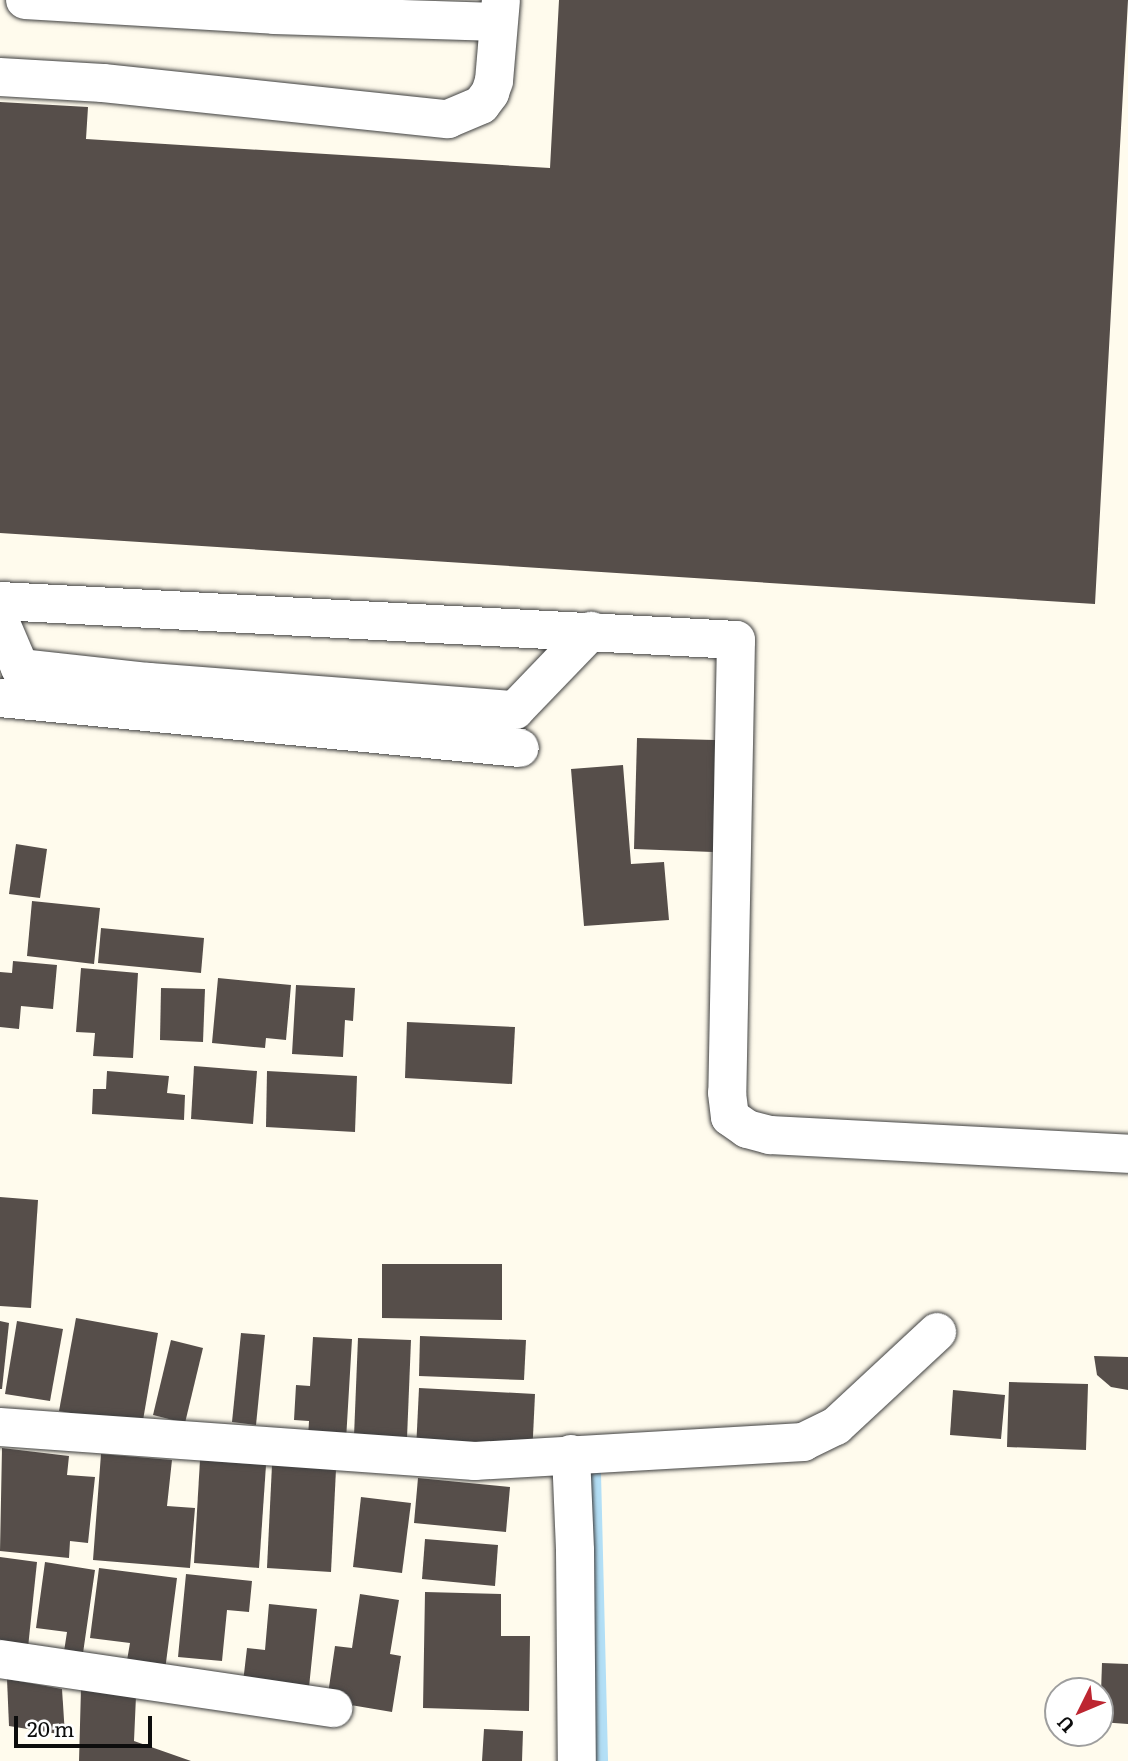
<!DOCTYPE html>
<style>
body{margin:0}
#map{position:relative;width:1128px;height:1761px;overflow:hidden;background:#fffbed;font-family:Literata,serif}
div>[style]{position:absolute}
[style*='--x']{left:calc(var(--x)*1px);top:calc(var(--y)*1px);width:calc(var(--w)*1px);rotate:calc(var(--a)*1deg)}
.stream>*{height:14px;margin:-7px;padding:0 7px;transform-origin:7px;border-radius:7px;background:#b3dff6}
.building>*{inset:0;background:#564e4a}
.roads{filter:drop-shadow(0 0 2px #404040) drop-shadow(0 0 2px #404040)}
.minor>*{height:38px;margin:-19px;padding:0 19px;transform-origin:19px;border-radius:19px;background:#fff}
span{translate:-50% -50%;white-space:nowrap;text-align:center;line-height:1.15;-webkit-text-stroke:7px #fff;paint-order:stroke}
.north{position:absolute;left:1044px;top:1677px;width:70px;height:70px;box-sizing:border-box;background:#fff;border:2px solid #9e9e9e;border-radius:50%;rotate:227deg;font-size:19px;font-weight:700;line-height:28px;text-align:center;color:#0d0d0d}
.north::after{content:'';display:block;margin:auto;width:24px;height:32px;background:#bd2631;clip-path:polygon(50% 0,100% 100%,50% 72%,0 100%)}
.scale{position:absolute;left:14px;top:1716px;width:138px;height:32px;box-sizing:border-box;border:4px solid #0d0d0d;border-top:0;padding-left:9px;font-size:21px;line-height:24px;white-space:nowrap;color:#0d0d0d;-webkit-text-stroke:5px #fff;paint-order:stroke}
</style>
<div id="map">
<div class="stream">
<div style="--x:594;--y:1473;--w:288;--a:88.6"></div>
</div>
<div class="building">
<div style="clip-path:polygon(559px 0,1128px 0,1095px 604px,0 533px,0 102px,88px 107px,86px 139px,550px 168px)"></div>
<div style="clip-path:polygon(637px 738px,715px 740px,713px 852px,634px 849px)"></div>
<div style="clip-path:polygon(623px 765px,631px 864px,664px 862px,669px 920px,584px 926px,571px 769px)"></div>
<div style="clip-path:polygon(16px 844px,47px 849px,40px 898px,9px 894px)"></div>
<div style="clip-path:polygon(32px 901px,100px 908px,94px 964px,27px 956px)"></div>
<div style="clip-path:polygon(101px 928px,204px 938px,201px 973px,98px 963px)"></div>
<div style="clip-path:polygon(13px 961px,57px 965px,53px 1009px,21px 1006px,19px 1029px,0 1027px,0 972px,12px 973px)"></div>
<div style="clip-path:polygon(81px 968px,138px 973px,133px 1058px,93px 1056px,95px 1033px,76px 1032px)"></div>
<div style="clip-path:polygon(218px 978px,291px 985px,286px 1040px,266px 1038px,265px 1048px,212px 1043px)"></div>
<div style="clip-path:polygon(296px 985px,355px 988px,353px 1021px,345px 1020px,343px 1057px,292px 1054px)"></div>
<div style="clip-path:polygon(161px 988px,205px 989px,203px 1042px,160px 1040px)"></div>
<div style="clip-path:polygon(407px 1022px,515px 1027px,512px 1084px,405px 1078px)"></div>
<div style="clip-path:polygon(194px 1066px,257px 1071px,253px 1124px,191px 1119px)"></div>
<div style="clip-path:polygon(107px 1071px,169px 1076px,167px 1093px,185px 1095px,184px 1120px,92px 1114px,93px 1089px,106px 1089px)"></div>
<div style="clip-path:polygon(267px 1071px,357px 1076px,355px 1132px,266px 1127px)"></div>
<div style="clip-path:polygon(0 1197px,38px 1200px,31px 1308px,0 1306px)"></div>
<div style="clip-path:polygon(382px 1264px,502px 1264px,502px 1320px,382px 1318px)"></div>
<div style="clip-path:polygon(76px 1318px,158px 1333px,142px 1426px,59px 1411px)"></div>
<div style="clip-path:polygon(0 1321px,9px 1323px,2px 1389px,0 1389px)"></div>
<div style="clip-path:polygon(17px 1321px,63px 1329px,50px 1401px,5px 1394px)"></div>
<div style="clip-path:polygon(241px 1333px,265px 1335px,256px 1425px,232px 1422px)"></div>
<div style="clip-path:polygon(420px 1336px,526px 1340px,524px 1380px,419px 1376px)"></div>
<div style="clip-path:polygon(313px 1337px,352px 1339px,346px 1440px,308px 1438px,309px 1421px,294px 1420px,296px 1385px,310px 1386px)"></div>
<div style="clip-path:polygon(358px 1338px,411px 1340px,407px 1438px,354px 1436px)"></div>
<div style="clip-path:polygon(171px 1340px,203px 1348px,185px 1423px,153px 1415px)"></div>
<div style="clip-path:polygon(1094px 1356px,1128px 1357px,1128px 1390px,1111px 1387px,1097px 1375px)"></div>
<div style="clip-path:polygon(1009px 1382px,1088px 1384px,1086px 1450px,1007px 1447px)"></div>
<div style="clip-path:polygon(419px 1388px,535px 1394px,532px 1457px,416px 1450px)"></div>
<div style="clip-path:polygon(953px 1390px,1005px 1395px,1001px 1439px,950px 1435px)"></div>
<div style="clip-path:polygon(2px 1448px,69px 1456px,67px 1475px,95px 1477px,88px 1543px,70px 1541px,69px 1558px,0 1551px)"></div>
<div style="clip-path:polygon(101px 1454px,172px 1460px,167px 1506px,195px 1508px,190px 1568px,93px 1560px)"></div>
<div style="clip-path:polygon(200px 1460px,266px 1465px,259px 1568px,194px 1563px)"></div>
<div style="clip-path:polygon(272px 1465px,336px 1469px,331px 1572px,267px 1568px)"></div>
<div style="clip-path:polygon(418px 1478px,510px 1487px,506px 1532px,414px 1523px)"></div>
<div style="clip-path:polygon(361px 1497px,411px 1503px,402px 1573px,353px 1567px)"></div>
<div style="clip-path:polygon(425px 1539px,498px 1545px,495px 1586px,422px 1579px)"></div>
<div style="clip-path:polygon(0 1557px,37px 1562px,27px 1657px,0 1654px)"></div>
<div style="clip-path:polygon(45px 1562px,95px 1570px,82px 1660px,63px 1658px,67px 1632px,36px 1628px)"></div>
<div style="clip-path:polygon(99px 1568px,177px 1578px,164px 1678px,125px 1672px,130px 1643px,90px 1638px)"></div>
<div style="clip-path:polygon(186px 1574px,252px 1581px,249px 1612px,227px 1610px,222px 1661px,178px 1657px)"></div>
<div style="clip-path:polygon(425px 1592px,501px 1594px,501px 1636px,530px 1636px,529px 1711px,423px 1708px)"></div>
<div style="clip-path:polygon(360px 1594px,399px 1600px,390px 1654px,401px 1656px,392px 1712px,327px 1701px,335px 1646px,352px 1648px)"></div>
<div style="clip-path:polygon(269px 1604px,317px 1609px,308px 1697px,242px 1691px,247px 1648px,265px 1650px)"></div>
<div style="clip-path:polygon(1102px 1663px,1128px 1664px,1128px 1724px,1100px 1722px)"></div>
<div style="clip-path:polygon(7px 1679px,62px 1689px,65px 1735px,9px 1726px)"></div>
<div style="clip-path:polygon(81px 1688px,136px 1696px,134px 1741px,191px 1761px,79px 1761px)"></div>
<div style="clip-path:polygon(484px 1729px,523px 1731px,522px 1761px,482px 1761px)"></div>
</div>
<div class="roads">
<div class="minor">
<div style="--x:25;--y:0;--w:249;--a:3.4"></div>
<div style="--x:274;--y:15;--w:224;--a:1.8"></div>
<div style="--x:0;--y:77;--w:103;--a:3.3"></div>
<div style="--x:103;--y:83;--w:347;--a:6"></div>
<div style="--x:448;--y:119;--w:36;--a:-23"></div>
<div style="--x:481;--y:105;--w:15;--a:-53"></div>
<div style="--x:490;--y:93;--w:13;--a:-72"></div>
<div style="--x:494;--y:81;--w:81;--a:-85.1"></div>
<div style="--x:0;--y:601;--w:737;--a:3.03"></div>
<div style="--x:736;--y:640;--w:453;--a:91.1"></div>
<div style="--x:727;--y:1093;--w:24;--a:83"></div>
<div style="--x:730;--y:1117;--w:21;--a:35"></div>
<div style="--x:747;--y:1129;--w:24;--a:15"></div>
<div style="--x:770;--y:1135;--w:359;--a:3"></div>
<div style="--x:0;--y:621;--w:51;--a:66.9"></div>
<div style="--x:20;--y:668;--w:130;--a:6.2"></div>
<div style="--x:149;--y:682;--w:367;--a:4.4"></div>
<div style="--x:515;--y:710;--w:110;--a:-46.1"></div>
<div style="--x:0;--y:698;--w:522;--a:5.49"></div>
<div style="--x:0;--y:1427;--w:476;--a:4.1"></div>
<div style="--x:475;--y:1461;--w:329;--a:-3.3"></div>
<div style="--x:803;--y:1442;--w:37;--a:-26"></div>
<div style="--x:836;--y:1426;--w:138;--a:-42.9"></div>
<div style="--x:571;--y:1454;--w:97;--a:87.6"></div>
<div style="--x:575;--y:1551;--w:210;--a:89.5"></div>
<div style="--x:0;--y:1659;--w:337;--a:8.4"></div>
</div>
</div>
<div class="north">U</div>
<div class="scale">20 m</div>
</div>
